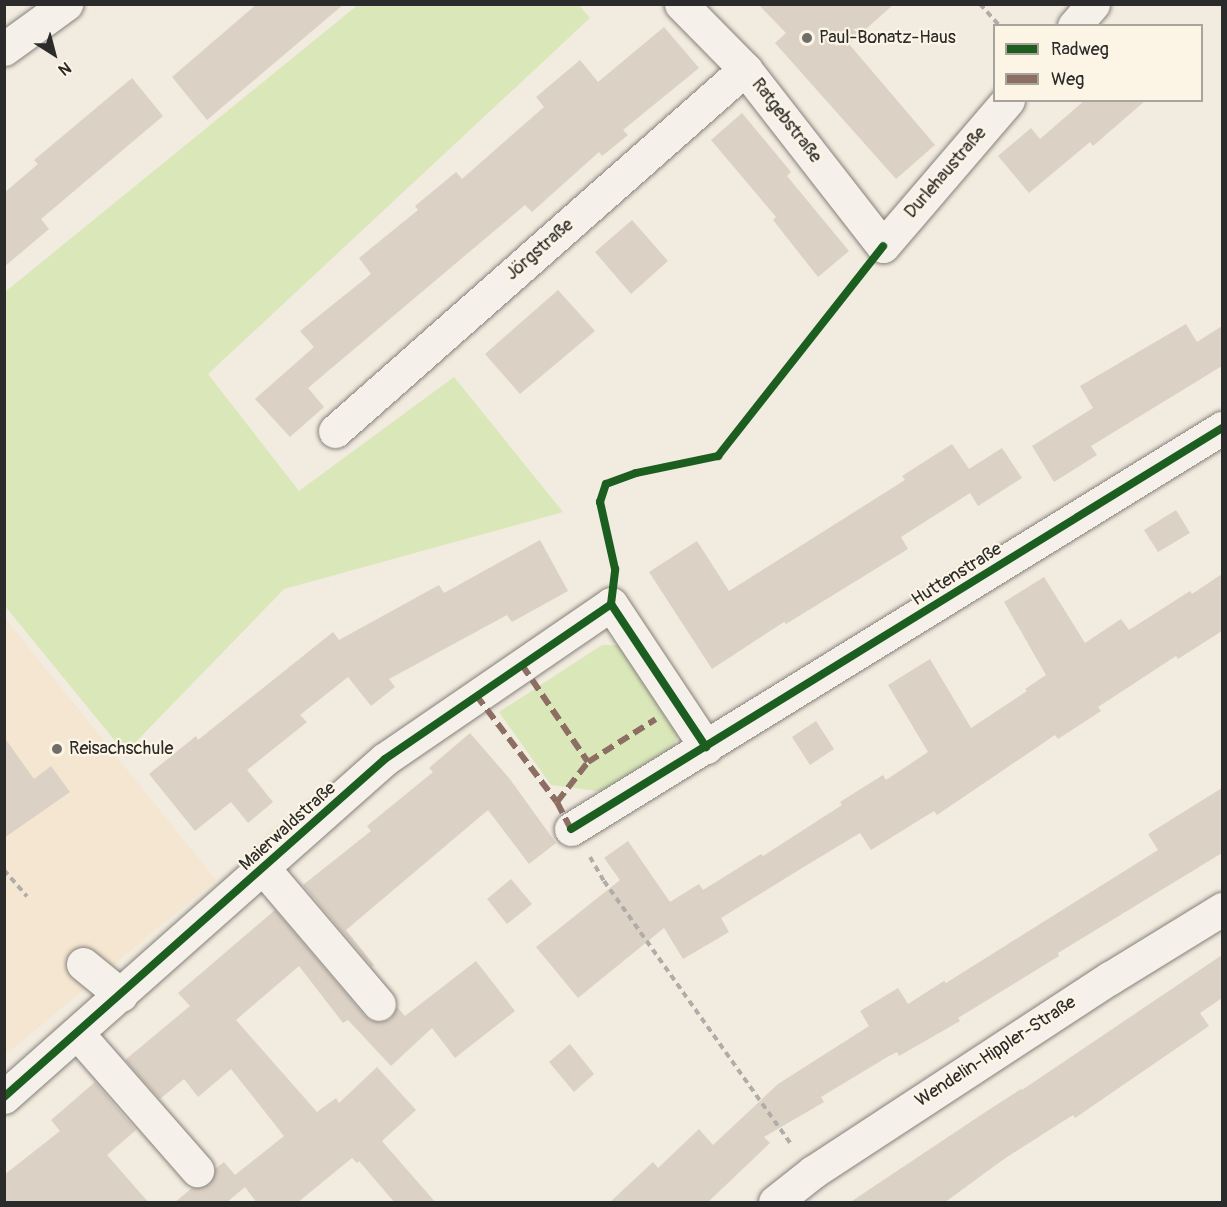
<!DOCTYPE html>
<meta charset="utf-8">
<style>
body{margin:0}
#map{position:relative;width:1227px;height:1207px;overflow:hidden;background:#f2ebdf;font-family:Pangolin,sans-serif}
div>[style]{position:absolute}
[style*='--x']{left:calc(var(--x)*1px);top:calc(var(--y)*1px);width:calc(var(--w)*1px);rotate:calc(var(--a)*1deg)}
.built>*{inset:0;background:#f5e6d1}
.green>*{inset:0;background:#dae7b9}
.building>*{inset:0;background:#dcd1c5}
.path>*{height:4px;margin-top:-2px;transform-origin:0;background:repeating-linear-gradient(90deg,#b0ada9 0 6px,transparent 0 10.5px)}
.roads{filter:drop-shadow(0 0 2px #85817c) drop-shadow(0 0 2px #85817c)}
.minor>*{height:33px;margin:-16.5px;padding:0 16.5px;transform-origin:16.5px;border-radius:16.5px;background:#f5f1ea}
.quiet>*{height:6px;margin-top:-3px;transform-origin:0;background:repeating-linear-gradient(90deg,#8d6e63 0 12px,transparent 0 18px)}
.cycleway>*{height:8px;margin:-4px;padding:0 4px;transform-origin:4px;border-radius:4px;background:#1b5e20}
.dots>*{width:16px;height:16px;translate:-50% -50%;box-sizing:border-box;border:3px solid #fcf5e5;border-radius:50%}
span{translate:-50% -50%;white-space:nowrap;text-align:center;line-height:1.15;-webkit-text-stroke:4.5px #fcf5e5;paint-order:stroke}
.poi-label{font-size:18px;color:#2b2b2b}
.left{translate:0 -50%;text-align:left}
.street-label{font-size:18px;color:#2b2b2b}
.frame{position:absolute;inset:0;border:6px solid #2b2b2b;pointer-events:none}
.legend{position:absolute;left:993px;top:24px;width:210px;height:78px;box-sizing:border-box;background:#fcf5e5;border:2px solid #a8a49b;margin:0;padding:8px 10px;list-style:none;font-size:18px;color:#2b2b2b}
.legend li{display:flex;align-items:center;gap:12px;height:30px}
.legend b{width:30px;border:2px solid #a8a49b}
.north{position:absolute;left:24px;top:24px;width:60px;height:60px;-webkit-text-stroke:4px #fcf5e5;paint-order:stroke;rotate:144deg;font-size:16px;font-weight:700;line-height:24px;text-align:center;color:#2b2b2b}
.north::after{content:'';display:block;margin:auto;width:21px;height:27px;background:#2b2b2b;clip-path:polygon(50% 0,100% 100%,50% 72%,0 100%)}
</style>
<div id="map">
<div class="built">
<div style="clip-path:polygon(4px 617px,216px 880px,5px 1055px,4px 1055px)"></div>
</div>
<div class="green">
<div style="clip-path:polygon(359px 4px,579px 5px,590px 18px,208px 374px,299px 491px,454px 377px,563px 512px,284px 589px,125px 753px,5px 606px,5px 292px)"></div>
<div style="clip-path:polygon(602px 645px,617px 645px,633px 660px,678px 735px,667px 760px,613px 793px,551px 785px,499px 712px)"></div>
</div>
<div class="building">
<div style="clip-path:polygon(257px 4px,344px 4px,207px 120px,172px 77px)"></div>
<div style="clip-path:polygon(758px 4px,894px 4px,849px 44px,935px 145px,896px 179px,775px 43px,786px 33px)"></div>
<div style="clip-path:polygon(664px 27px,699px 68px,623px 130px,628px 135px,602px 156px,599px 152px,532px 212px,525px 205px,308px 388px,324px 407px,290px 437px,255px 399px,314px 347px,300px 331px,371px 274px,359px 258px,418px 210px,415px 206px,456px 172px,462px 179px,544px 107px,536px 97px,580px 60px,598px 82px)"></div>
<div style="clip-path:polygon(132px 78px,163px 116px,41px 219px,49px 229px,4px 267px,4px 193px,38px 164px,34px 160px)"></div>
<div style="clip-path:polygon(1085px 100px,1146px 100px,1093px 146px,1090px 142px,1029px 193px,998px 156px,1031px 128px,1040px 139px)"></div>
<div style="clip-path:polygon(742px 113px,791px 172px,787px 176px,849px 251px,818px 277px,773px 220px,776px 217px,711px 140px)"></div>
<div style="clip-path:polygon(632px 220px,668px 261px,631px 294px,595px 252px)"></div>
<div style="clip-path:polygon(558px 290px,595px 331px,520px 394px,485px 354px)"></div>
<div style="clip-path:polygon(1186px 324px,1197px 342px,1222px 326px,1222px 366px,1091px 446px,1097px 455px,1054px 482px,1032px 446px,1093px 408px,1080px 386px)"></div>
<div style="clip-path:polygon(952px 444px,969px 469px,1002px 448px,1022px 478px,978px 506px,970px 493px,901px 537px,908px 549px,786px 624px,784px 622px,712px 669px,649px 572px,697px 541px,729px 591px,905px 480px,902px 476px)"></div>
<div style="clip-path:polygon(1176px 510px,1190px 533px,1158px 552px,1144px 530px)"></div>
<div style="clip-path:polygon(540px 540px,568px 591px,512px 622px,507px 615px,389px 679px,395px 687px,371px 706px,348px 677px,300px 715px,307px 722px,247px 770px,273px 802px,248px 823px,231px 802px,195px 831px,149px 774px,196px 736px,198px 740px,333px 632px,339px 640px,439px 585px,444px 593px)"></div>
<div style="clip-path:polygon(1222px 574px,1222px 631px,1178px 659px,1176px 656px,1098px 707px,1101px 711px,1058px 739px,1055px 735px,937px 815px,934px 811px,871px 850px,860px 833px,802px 868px,721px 918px,729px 932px,683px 959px,664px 928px,578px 998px,536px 947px,620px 880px,604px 858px,628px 841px,670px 902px,699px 884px,703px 890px,761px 854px,763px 856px,842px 805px,840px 802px,883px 775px,886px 780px,928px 752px,888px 685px,930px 659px,971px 728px,1027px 691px,1025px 689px,1046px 675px,1004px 602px,1044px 577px,1085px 643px,1121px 619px,1129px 630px,1190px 591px,1192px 594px)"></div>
<div style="clip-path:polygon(816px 721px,834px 749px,810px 765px,792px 737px)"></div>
<div style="clip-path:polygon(470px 733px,509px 778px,556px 843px,529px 864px,488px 810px,346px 930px,374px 965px,372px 967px,303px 885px,371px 831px,367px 826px,433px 772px,429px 768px)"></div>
<div style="clip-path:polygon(4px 737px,34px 779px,51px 766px,70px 792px,4px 838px)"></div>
<div style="clip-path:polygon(1222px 788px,1222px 853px,1058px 953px,1059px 956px,958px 1018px,960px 1021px,899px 1056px,897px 1052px,889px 1056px,821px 1097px,824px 1102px,764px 1137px,770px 1143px,707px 1203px,609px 1203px,653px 1162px,658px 1168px,699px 1129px,713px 1145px,778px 1084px,869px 1026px,860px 1011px,898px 988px,908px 1004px,944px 981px,946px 983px,1158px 850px,1148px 834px)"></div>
<div style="clip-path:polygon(511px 879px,532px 904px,507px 924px,487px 899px)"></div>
<div style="clip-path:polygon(275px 910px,365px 1016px,372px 1021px,382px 1022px,391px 1019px,397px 1007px,405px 1016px,476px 961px,515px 1011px,455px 1058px,432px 1028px,391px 1066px,348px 1020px,343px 1023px,299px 966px,236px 1020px,317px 1112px,336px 1098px,339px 1103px,377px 1067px,416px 1110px,382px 1141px,436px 1203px,395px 1203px,359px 1161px,357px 1163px,352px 1158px,297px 1203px,257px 1203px,245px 1187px,226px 1203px,174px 1203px,192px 1188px,201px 1188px,209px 1184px,214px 1177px,215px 1169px,224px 1162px,235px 1175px,284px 1136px,231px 1069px,198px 1097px,184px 1079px,160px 1099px,125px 1060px,190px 1006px,178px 993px)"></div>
<div style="clip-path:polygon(1222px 955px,1222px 998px,1200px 1013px,1209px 1026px,1075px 1118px,1073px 1115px,1004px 1159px,944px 1203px,849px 1203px,987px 1111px,1021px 1089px,1022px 1090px)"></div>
<div style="clip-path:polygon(570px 1044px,594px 1074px,574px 1092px,549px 1062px)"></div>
<div style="clip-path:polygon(95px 1082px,136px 1130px,107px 1155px,149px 1203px,4px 1203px,4px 1175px,60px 1131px,51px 1120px)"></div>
</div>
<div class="path">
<div style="--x:980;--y:4;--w:30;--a:48"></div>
<div style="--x:590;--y:857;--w:28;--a:60"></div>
<div style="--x:604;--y:881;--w:325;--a:54.6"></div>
<div style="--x:4;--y:870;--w:35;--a:49"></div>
</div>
<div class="roads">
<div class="minor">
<div style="--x:681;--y:4;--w:91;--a:45.4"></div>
<div style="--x:745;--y:69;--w:224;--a:52.1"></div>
<div style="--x:883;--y:246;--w:192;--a:-49.4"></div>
<div style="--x:1074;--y:26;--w:29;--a:-49"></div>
<div style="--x:4;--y:49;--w:77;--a:-36"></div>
<div style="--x:335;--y:431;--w:547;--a:-41.44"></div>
<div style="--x:571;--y:829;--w:765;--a:-31.63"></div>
<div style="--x:264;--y:869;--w:177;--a:49.6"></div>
<div style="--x:83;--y:964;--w:49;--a:39.2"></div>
<div style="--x:78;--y:1034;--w:181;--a:48.8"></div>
<div style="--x:4;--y:1097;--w:509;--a:-41.58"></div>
<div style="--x:385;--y:759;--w:274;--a:-34.4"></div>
<div style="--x:611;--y:604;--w:172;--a:56.4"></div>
<div style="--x:775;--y:1202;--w:48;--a:-38.3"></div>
<div style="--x:813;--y:1172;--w:355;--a:-33.2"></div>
<div style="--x:1110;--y:978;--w:132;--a:-31.6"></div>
</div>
</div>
<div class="quiet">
<div style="--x:522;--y:665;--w:117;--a:55.8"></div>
<div style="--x:476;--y:695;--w:134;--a:52.9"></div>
<div style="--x:557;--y:802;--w:30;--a:63"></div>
<div style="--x:557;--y:802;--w:51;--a:-52.2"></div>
<div style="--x:588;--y:762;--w:80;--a:-32.3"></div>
</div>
<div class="cycleway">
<div style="--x:611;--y:604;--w:35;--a:-83"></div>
<div style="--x:615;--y:569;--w:69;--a:-102.6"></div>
<div style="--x:600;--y:502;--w:19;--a:-72"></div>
<div style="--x:606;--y:484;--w:32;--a:-20"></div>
<div style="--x:636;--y:473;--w:84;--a:-11.7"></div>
<div style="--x:718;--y:456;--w:267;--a:-51.8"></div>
<div style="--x:611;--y:604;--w:172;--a:56.4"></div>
<div style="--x:571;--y:829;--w:765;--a:-31.63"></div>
<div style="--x:4;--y:1097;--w:509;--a:-41.58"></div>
<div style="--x:385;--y:759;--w:274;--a:-34.4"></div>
</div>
<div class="dots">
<div style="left:807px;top:38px;background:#716e6a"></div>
<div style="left:57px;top:749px;background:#716e6a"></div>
</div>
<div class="poi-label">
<span class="left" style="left:819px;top:38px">Paul-Bonatz-Haus</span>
<span class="left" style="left:69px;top:749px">Reisachschule</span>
</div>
<div class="street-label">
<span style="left:786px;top:121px;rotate:52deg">Ratgebstraße</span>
<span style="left:946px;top:173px;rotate:-49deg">Durlehaustraße</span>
<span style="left:540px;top:250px;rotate:-41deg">Jörgstraße</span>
<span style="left:957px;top:575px;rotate:-32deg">Huttenstraße</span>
<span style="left:288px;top:827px;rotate:-42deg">Maierwaldstraße</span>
<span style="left:996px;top:1052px;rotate:-33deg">Wendelin-Hippler-Straße</span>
</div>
<div class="frame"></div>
<ul class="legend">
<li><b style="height:8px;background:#1b5e20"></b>Radweg</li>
<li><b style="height:8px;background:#8d6e63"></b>Weg</li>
</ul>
<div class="north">N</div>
</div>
